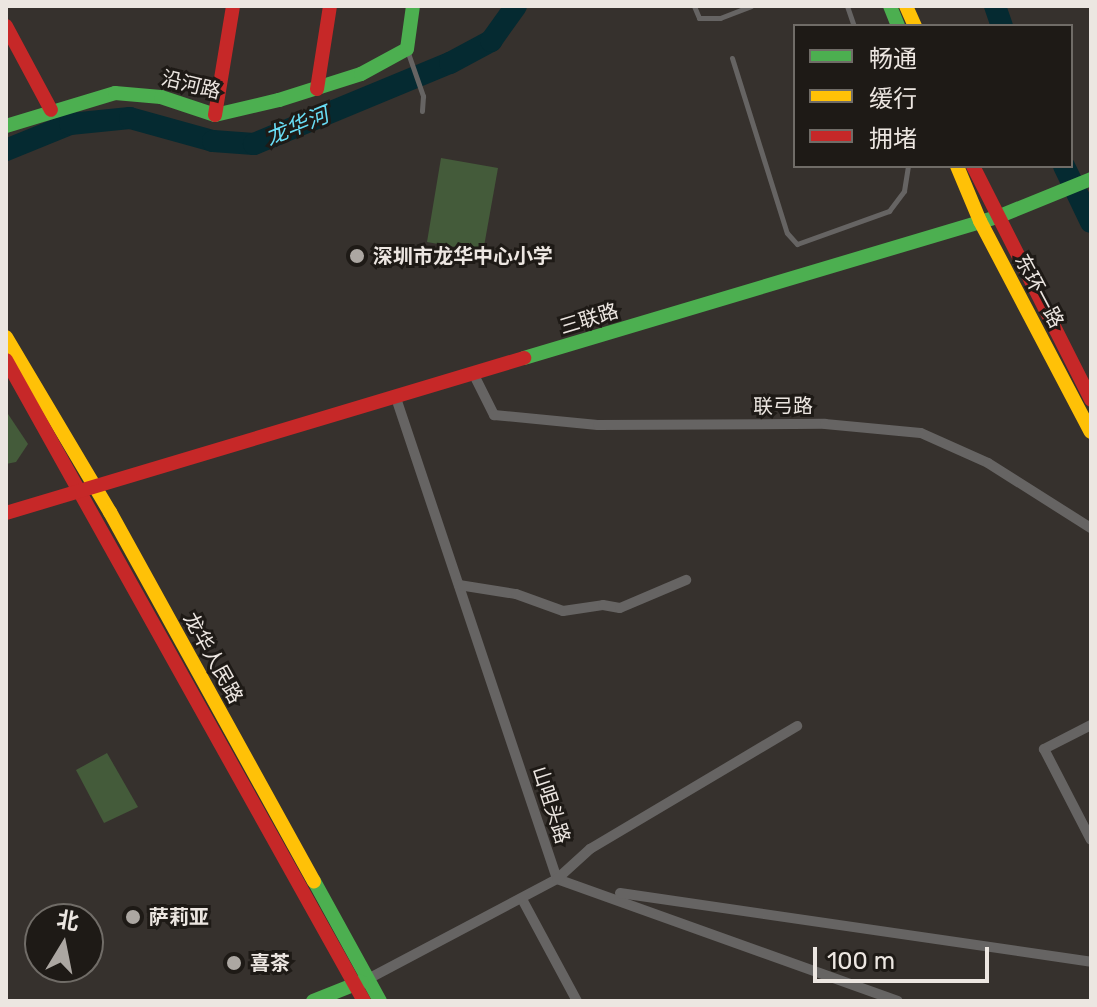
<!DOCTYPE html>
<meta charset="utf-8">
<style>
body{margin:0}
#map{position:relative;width:1097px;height:1007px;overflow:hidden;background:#36312d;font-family:Rubik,"Noto Sans SC",sans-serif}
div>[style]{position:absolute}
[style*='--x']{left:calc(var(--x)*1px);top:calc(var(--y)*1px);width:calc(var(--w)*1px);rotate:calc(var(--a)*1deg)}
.green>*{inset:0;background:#445b3a}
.river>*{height:22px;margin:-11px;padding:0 11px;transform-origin:11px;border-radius:11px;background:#052a31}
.lane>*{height:5px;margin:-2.5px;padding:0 2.5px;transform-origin:2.5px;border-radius:2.5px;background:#666463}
.street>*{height:10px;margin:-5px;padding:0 5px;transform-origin:5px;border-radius:5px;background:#666463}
.fast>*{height:14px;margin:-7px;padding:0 7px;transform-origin:7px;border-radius:7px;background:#4caf50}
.slow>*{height:14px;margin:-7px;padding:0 7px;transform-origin:7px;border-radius:7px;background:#ffc107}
.jam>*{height:14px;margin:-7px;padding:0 7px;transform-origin:7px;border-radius:7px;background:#c62828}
.dots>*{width:22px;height:22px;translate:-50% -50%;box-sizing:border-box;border:4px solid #1e1a16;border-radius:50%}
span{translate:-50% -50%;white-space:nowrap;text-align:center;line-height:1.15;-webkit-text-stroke:6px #1e1a16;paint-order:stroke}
.street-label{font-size:20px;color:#ece6e1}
.poi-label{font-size:20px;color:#ece6e1;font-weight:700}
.left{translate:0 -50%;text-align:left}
.water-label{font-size:22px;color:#68dcf4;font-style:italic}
.frame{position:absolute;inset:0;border:8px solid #ece6e1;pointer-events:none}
.legend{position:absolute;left:793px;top:24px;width:280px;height:144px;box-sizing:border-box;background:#1e1a16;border:2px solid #706c67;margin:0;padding:10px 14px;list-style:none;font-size:24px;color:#ece6e1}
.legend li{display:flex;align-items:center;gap:16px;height:40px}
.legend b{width:40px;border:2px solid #706c67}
.north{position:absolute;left:24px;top:903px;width:80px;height:80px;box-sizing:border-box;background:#1e1a16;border:2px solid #706c67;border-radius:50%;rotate:10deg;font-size:22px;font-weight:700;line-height:32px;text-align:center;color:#ece6e1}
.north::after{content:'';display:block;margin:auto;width:28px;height:36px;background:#aca7a2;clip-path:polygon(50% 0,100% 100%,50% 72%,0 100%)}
.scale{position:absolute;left:813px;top:947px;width:176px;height:36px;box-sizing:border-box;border:4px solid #ece6e1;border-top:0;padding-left:10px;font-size:24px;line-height:28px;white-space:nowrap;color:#ece6e1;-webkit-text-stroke:6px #1e1a16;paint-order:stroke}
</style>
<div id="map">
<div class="green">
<div style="clip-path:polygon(441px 158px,498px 168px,483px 252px,427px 242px)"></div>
<div style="clip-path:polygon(6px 411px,28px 444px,16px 462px,6px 464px)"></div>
<div style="clip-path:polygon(107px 753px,138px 807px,104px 823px,76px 770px)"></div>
</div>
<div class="river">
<div style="--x:995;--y:6;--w:21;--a:71"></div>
<div style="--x:6;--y:150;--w:69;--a:-22.1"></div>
<div style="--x:70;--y:124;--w:60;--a:-5.7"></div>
<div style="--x:130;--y:118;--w:86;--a:15.5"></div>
<div style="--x:213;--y:141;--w:41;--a:4.2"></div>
<div style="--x:254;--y:144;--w:212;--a:-22.5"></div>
<div style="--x:450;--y:63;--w:47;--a:-28.2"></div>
<div style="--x:491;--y:41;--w:43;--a:-54.5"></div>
<div style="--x:1064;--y:166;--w:62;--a:64.3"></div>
</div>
<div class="lane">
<div style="--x:694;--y:6;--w:13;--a:67"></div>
<div style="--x:699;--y:18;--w:21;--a:0"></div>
<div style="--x:720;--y:18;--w:33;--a:-21"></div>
<div style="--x:847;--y:6;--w:21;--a:71"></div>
<div style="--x:407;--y:50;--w:49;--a:70.8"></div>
<div style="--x:423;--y:96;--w:15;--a:94"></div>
<div style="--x:732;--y:58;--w:183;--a:72.6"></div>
<div style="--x:787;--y:233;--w:15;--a:48"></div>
<div style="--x:797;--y:244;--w:98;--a:-19.7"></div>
<div style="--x:889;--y:211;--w:25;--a:-53"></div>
<div style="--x:904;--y:191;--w:25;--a:-81"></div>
</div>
<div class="street">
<div style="--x:474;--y:375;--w:45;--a:63.4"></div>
<div style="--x:494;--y:415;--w:104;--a:5.5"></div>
<div style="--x:598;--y:425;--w:227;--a:-0.3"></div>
<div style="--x:825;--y:424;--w:96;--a:5.4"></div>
<div style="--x:921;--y:433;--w:73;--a:24.1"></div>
<div style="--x:988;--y:463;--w:122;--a:32.3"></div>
<div style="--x:396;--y:398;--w:507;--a:71.49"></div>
<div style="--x:557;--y:879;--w:362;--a:19.7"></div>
<div style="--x:459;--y:585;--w:58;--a:9"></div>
<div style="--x:516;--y:594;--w:50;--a:19.9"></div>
<div style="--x:563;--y:611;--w:40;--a:-8.5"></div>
<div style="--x:603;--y:605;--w:17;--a:10"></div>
<div style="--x:620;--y:608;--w:72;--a:-23"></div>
<div style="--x:1091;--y:725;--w:53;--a:152.9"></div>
<div style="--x:1044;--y:749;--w:102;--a:62.7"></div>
<div style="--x:620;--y:893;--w:476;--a:8.3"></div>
<div style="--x:522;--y:899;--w:116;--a:61.7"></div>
<div style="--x:368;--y:979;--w:214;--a:-27.9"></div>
<div style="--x:557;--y:879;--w:45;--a:-42.3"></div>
<div style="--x:590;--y:849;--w:241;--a:-30.7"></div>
</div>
<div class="fast">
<div style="--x:890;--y:6;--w:22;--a:68"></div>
<div style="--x:6;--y:126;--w:114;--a:-16.8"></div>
<div style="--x:115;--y:93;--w:46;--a:5"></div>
<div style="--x:161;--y:97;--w:57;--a:18.4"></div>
<div style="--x:215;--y:115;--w:66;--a:-13.2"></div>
<div style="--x:279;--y:100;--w:86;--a:-17.6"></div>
<div style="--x:361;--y:74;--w:52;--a:-28.5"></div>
<div style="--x:407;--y:49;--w:43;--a:-82.1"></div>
<div style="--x:524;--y:358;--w:491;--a:-16.6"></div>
<div style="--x:995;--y:218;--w:104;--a:-22.1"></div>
<div style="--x:314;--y:881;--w:137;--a:61.2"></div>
<div style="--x:313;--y:1001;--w:52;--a:-21.6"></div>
</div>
<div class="slow">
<div style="--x:906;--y:6;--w:22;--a:66"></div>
<div style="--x:957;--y:166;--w:60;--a:67.3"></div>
<div style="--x:980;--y:221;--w:238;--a:62.3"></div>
<div style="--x:6;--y:337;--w:204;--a:59.3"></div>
<div style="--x:110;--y:512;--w:422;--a:61.1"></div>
</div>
<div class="jam">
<div style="--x:6;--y:26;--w:95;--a:61.8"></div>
<div style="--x:317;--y:89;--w:84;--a:-81.1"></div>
<div style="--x:215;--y:115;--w:110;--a:-80.6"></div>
<div style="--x:973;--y:166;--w:262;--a:63.2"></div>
<div style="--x:6;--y:360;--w:734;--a:60.82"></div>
<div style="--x:6;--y:513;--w:541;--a:-16.66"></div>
</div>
<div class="dots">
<div style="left:357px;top:256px;background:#aca7a2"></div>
<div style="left:133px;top:917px;background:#aca7a2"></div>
<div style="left:234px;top:963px;background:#aca7a2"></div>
</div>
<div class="street-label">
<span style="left:191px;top:85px;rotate:14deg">沿河路</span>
<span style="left:1039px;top:291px;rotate:62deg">东环一路</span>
<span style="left:589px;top:319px;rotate:-17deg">三联路</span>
<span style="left:783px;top:406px">联弓路</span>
<span style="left:213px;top:658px;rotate:61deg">龙华人民路</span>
<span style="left:551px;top:805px;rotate:72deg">山咀头路</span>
</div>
<div class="poi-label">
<span class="left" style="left:373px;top:256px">深圳市龙华中心小学</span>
<span class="left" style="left:149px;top:917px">萨莉亚</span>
<span class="left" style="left:250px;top:963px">喜茶</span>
</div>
<div class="water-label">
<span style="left:297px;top:126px;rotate:-22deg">龙华河</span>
</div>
<div class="frame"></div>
<ul class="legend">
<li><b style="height:10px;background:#4caf50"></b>畅通</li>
<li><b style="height:10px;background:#ffc107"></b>缓行</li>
<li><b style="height:10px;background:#c62828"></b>拥堵</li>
</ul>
<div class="north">北</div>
<div class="scale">100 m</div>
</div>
